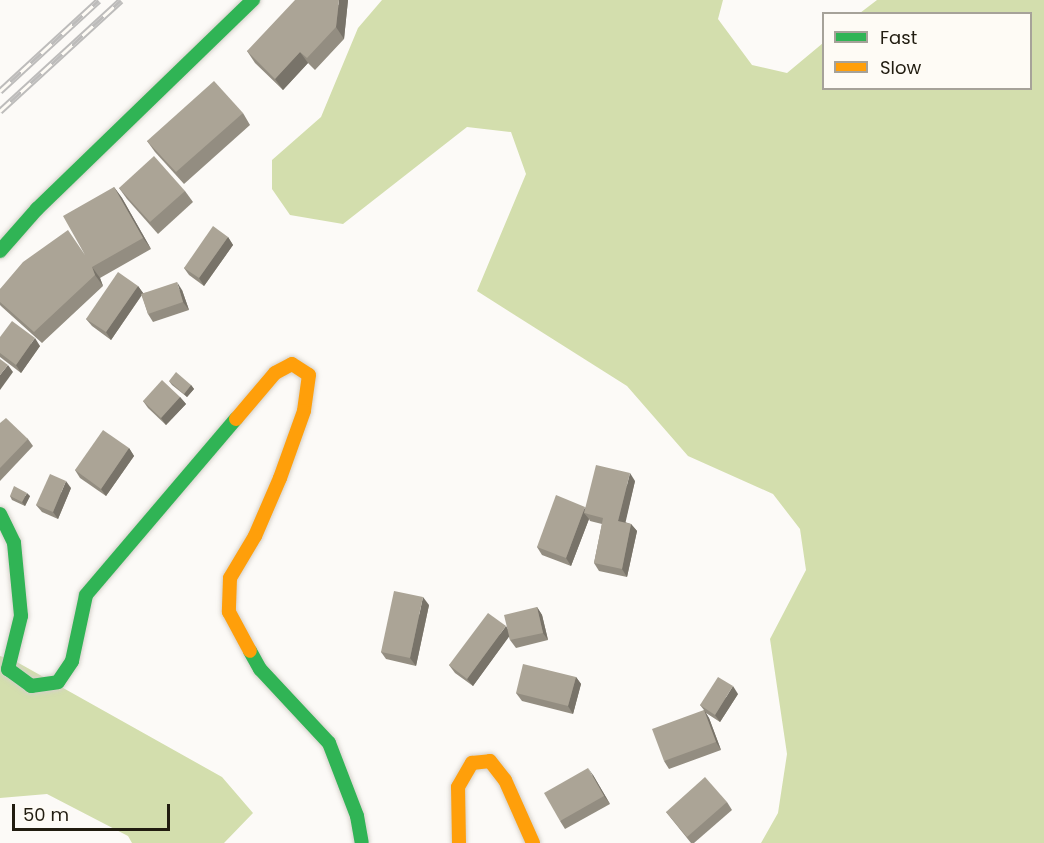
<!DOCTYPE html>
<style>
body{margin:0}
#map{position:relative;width:1044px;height:843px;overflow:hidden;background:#fcfaf7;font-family:Poppins,sans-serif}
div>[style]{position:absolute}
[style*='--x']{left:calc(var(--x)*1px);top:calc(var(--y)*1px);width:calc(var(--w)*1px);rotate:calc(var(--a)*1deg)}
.forest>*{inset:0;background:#d3dead}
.roads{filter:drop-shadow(0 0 2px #d4d0c9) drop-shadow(0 0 2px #d4d0c9)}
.fast>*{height:14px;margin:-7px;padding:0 7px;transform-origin:7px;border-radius:7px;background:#30b455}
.slow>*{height:14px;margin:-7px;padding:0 7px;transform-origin:7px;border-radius:7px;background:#ff9f0a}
.rail>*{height:7px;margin-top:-3.5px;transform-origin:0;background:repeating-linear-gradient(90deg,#fefbf5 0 14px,#bdbcbb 0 28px);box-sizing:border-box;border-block:2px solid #bdbcbb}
.wall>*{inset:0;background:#938d81}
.shaded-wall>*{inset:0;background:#787369}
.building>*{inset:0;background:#aba496}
span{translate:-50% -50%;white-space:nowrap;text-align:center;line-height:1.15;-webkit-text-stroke:5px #fefbf5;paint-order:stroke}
.legend{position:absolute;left:822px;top:12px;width:210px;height:78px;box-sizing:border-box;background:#fefbf5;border:2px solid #a6a299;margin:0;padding:8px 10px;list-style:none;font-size:18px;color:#211c10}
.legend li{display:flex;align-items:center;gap:12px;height:30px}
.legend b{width:30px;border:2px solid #a6a299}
.scale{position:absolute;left:12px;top:804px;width:158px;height:27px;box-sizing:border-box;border:3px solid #211c10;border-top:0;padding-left:8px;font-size:18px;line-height:21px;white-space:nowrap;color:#211c10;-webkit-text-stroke:4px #fefbf5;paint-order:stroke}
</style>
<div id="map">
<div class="forest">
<div style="clip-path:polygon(382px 0,723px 0,718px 19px,752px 65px,787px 73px,823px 43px,824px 88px,1030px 88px,1030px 14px,860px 13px,877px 0,1044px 0,1044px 843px,761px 843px,778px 813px,787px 754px,770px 639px,806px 570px,800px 529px,773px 494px,688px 456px,627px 386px,477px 291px,526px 174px,511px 132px,467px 127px,343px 224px,290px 215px,272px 189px,272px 160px,321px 117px,358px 28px)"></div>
<div style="clip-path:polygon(0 656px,15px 661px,222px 777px,253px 813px,224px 843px,132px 843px,128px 836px,47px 794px,0 798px)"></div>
</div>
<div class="roads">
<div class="fast">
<div style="--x:0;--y:251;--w:56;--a:-48.6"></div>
<div style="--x:37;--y:209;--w:301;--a:-44.1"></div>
<div style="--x:0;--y:514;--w:32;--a:64"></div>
<div style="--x:14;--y:543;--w:73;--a:84.5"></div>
<div style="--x:21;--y:616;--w:55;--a:103.8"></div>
<div style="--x:8;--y:669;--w:29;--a:36"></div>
<div style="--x:31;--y:686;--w:27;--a:-8"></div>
<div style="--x:58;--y:682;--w:25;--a:-56"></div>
<div style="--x:72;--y:661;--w:67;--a:-78"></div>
<div style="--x:86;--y:595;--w:231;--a:-49.6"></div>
<div style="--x:250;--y:651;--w:21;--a:61"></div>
<div style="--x:260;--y:669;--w:101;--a:47"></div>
<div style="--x:329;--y:743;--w:78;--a:69"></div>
<div style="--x:357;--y:816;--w:27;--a:80"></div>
</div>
<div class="slow">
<div style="--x:236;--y:419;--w:60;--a:-49.7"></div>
<div style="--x:275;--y:373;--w:19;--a:-28"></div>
<div style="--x:292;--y:364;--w:20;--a:33"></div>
<div style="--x:309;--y:375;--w:36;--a:98"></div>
<div style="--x:304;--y:411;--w:71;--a:109.7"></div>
<div style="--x:280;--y:478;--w:63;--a:113.3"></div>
<div style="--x:255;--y:536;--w:49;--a:120.8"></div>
<div style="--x:230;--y:578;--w:34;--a:92"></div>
<div style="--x:229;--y:612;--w:44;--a:61.7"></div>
<div style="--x:459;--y:843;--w:56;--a:-91"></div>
<div style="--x:458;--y:787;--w:28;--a:-60"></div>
<div style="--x:472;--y:763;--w:18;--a:-6"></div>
<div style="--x:490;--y:761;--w:24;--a:52"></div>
<div style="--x:505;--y:780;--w:69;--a:66"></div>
</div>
</div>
<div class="rail">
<div style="--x:0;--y:91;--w:134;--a:-42.6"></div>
<div style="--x:0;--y:111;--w:164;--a:-42.5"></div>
</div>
<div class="wall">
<div style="clip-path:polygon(348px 0,344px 39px,315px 70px,308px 63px,283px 90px,255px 63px,247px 51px)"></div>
<div style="clip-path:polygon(243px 113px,250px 125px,184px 184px,155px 152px,147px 141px)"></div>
<div style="clip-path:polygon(114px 187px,122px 198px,151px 249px,100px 278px,103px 286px,42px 343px,2px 307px,0 305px,0 289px,85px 255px)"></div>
<div style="clip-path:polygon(119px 188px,185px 191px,193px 202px,158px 234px,127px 199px)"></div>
<div style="clip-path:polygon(228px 237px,233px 245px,204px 286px,189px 275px,184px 268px)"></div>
<div style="clip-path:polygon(138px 286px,143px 293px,182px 290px,189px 310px,153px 322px,148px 314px,142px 295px,111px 340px,92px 326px,86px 319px)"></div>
<div style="clip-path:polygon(0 337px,40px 346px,21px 373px,0 357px)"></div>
<div style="clip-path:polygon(169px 381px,191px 385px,194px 389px,187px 397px,172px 385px)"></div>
<div style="clip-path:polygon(180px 397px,186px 404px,166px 425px,148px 408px,143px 401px)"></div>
<div style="clip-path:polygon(0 423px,28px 439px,33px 446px,0 481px)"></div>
<div style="clip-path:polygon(129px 448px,134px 456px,106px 496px,80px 478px,75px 470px)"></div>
<div style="clip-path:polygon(635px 481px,625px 522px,631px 524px,637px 531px,627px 577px,599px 571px,594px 563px,602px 524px,590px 521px,589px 519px,571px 566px,542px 555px,537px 547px,586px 508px)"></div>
<div style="clip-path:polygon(71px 488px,58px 519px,42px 512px,36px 505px)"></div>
<div style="clip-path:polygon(10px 496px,30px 496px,25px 506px,12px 500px)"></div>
<div style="clip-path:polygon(429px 605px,416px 666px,386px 659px,381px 652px)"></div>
<div style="clip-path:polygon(537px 607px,542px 615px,548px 640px,516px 648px,510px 640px,509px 636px,473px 686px,455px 673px,449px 665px,508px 629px)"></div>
<div style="clip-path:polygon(576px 677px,581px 684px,573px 714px,522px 701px,516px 693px)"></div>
<div style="clip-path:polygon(738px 694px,720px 722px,706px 713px,709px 718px,721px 750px,669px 769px,664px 761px,704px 710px,700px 705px)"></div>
<div style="clip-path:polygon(593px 775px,610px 804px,565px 829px,560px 821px)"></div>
<div style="clip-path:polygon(727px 802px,732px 810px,694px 843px,691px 843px,666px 812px)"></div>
</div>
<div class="shaded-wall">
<div style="clip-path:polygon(339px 0,348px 0,344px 39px,336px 27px)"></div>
<div style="clip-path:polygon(300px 52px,308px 63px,283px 90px,275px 79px)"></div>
<div style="clip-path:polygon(114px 187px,122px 198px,151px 249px,143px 238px)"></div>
<div style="clip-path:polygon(228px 237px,233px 245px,204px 286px,199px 278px)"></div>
<div style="clip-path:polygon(92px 267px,100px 278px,103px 286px,95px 275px)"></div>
<div style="clip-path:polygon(177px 282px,182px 290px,189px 310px,183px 302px)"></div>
<div style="clip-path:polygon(138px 286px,143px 293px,111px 340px,106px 332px)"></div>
<div style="clip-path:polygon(35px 338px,40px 346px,21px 373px,16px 365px)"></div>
<div style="clip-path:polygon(8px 365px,13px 372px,0 390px,0 375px)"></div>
<div style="clip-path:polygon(191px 385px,194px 389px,187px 397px,184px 394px)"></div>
<div style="clip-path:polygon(180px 397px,186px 404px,166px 425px,161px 418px)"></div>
<div style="clip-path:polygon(129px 448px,134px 456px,106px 496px,101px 489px)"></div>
<div style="clip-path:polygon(630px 473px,635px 481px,624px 529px,618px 521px)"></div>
<div style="clip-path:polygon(66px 481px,71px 488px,58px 519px,53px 512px)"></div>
<div style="clip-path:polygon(27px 493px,30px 496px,25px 506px,22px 502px)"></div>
<div style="clip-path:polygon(585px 507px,591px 514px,584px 513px,589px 519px,571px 566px,566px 558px)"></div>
<div style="clip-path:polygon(631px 524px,637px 531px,627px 577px,622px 569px)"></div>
<div style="clip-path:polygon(423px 597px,429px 605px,416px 666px,410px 658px)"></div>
<div style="clip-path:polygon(537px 607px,542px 615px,548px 640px,543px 633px)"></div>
<div style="clip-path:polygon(506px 626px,511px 634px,473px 686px,467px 679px)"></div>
<div style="clip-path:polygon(576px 677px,581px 684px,573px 714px,568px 706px)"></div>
<div style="clip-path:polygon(733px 686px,738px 694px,720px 722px,715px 715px)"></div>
<div style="clip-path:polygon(704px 710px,709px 718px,721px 750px,716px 742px)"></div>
<div style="clip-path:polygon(588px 768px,593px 775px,610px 804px,604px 796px)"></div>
</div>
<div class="building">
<div style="clip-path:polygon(295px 0,339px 0,336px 27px,307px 58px,300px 52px,275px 79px,247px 51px)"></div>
<div style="clip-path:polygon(214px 81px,243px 113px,176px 172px,147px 141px)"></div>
<div style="clip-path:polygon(154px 156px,185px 191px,150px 222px,119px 188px)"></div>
<div style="clip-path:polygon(114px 187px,143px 238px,92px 267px,95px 275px,34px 332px,0 302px,0 289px,23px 262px,68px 230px,85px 255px,63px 216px)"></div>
<div style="clip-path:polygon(213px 226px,228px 237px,199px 278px,184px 268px)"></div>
<div style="clip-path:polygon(118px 272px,138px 286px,106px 332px,86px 319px)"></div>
<div style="clip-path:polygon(177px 282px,183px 302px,148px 314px,141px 294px)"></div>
<div style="clip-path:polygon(12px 321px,35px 338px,16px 365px,0 353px,0 337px)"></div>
<div style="clip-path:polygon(0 359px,8px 365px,0 375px)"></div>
<div style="clip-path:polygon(176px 372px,191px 385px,184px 394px,169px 381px)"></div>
<div style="clip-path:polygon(162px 380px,180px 397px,161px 418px,143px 401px)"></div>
<div style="clip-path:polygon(6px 418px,28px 439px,0 468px,0 423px)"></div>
<div style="clip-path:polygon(103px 430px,129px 448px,101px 489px,75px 470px)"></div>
<div style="clip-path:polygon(596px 465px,630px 473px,618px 521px,631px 524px,622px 569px,594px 563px,603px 518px,584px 513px)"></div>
<div style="clip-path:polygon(50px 474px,66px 481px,53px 512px,36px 505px)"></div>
<div style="clip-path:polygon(14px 486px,27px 493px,22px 502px,10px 496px)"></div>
<div style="clip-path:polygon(556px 495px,585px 507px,566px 558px,537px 547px)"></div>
<div style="clip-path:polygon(394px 591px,423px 597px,410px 658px,381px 652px)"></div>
<div style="clip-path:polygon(537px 607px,543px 633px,510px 640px,504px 615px)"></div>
<div style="clip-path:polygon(488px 613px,506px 626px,467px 679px,449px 665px)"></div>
<div style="clip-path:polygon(523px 664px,576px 677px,568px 706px,516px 693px)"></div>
<div style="clip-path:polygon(718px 677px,733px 686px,715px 715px,700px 705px)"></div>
<div style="clip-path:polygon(704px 710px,716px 742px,664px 761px,652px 729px)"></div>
<div style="clip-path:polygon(588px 768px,604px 796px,560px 821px,544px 793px)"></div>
<div style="clip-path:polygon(705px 777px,727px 802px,687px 837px,666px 812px)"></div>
</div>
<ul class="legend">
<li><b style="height:8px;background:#30b455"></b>Fast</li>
<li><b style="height:8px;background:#ff9f0a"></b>Slow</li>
</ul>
<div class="scale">50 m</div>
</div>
